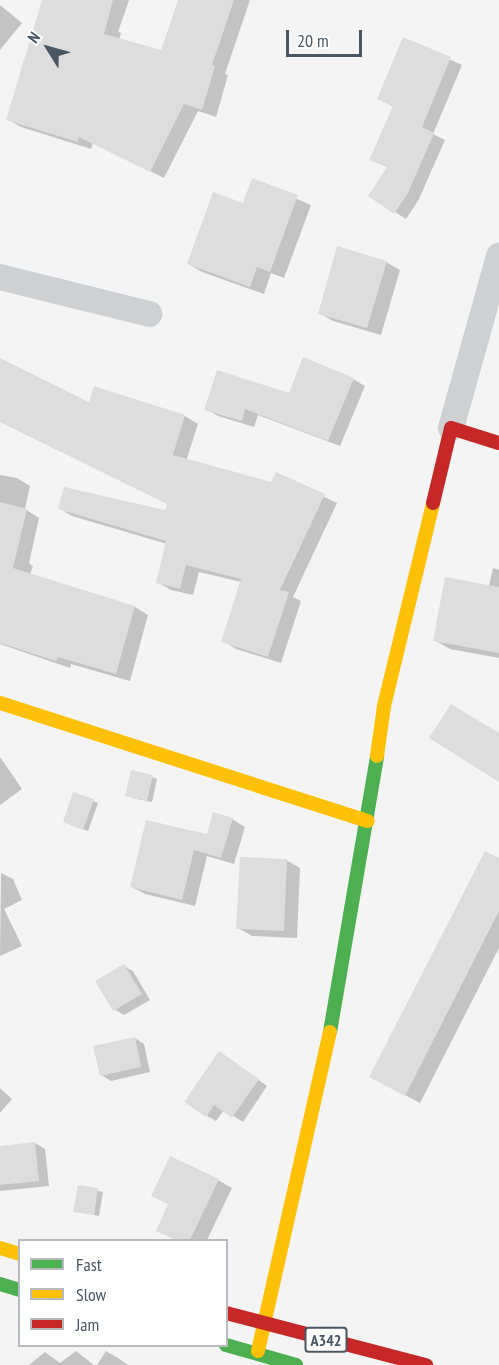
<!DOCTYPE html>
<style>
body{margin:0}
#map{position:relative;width:499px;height:1365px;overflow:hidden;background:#f4f4f4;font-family:"PT Sans Narrow",sans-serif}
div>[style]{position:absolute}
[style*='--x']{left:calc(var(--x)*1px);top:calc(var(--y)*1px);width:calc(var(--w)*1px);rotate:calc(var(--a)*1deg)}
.shadow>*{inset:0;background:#0003}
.building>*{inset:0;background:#ddddde}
.street>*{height:26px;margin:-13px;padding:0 13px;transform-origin:13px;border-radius:13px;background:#ced0d2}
.fast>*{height:14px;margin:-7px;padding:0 7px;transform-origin:7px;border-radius:7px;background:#4caf50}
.slow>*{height:14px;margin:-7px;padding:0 7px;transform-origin:7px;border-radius:7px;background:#ffc107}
.jam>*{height:14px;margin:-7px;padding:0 7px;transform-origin:7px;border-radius:7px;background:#c62828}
span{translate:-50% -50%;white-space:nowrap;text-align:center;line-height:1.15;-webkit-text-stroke:5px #fff;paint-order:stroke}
.shield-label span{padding:2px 4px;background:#fff;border:2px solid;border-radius:4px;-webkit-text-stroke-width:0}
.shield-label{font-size:16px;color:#4a5661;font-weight:700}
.legend{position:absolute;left:18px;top:1239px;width:210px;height:108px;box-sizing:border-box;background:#fff;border:2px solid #b7bbc0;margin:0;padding:8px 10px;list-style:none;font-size:18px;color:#4a5661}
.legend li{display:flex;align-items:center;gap:12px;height:30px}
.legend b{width:30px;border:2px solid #b7bbc0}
.north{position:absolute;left:18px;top:18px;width:60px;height:60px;-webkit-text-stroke:4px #fff;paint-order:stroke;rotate:307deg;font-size:16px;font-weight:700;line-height:24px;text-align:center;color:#4a5661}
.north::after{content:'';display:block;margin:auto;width:21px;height:27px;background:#4a5661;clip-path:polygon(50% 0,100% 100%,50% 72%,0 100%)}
.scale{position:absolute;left:286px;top:30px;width:76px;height:27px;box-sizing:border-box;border:3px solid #4a5661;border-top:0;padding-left:8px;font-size:18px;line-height:21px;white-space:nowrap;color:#4a5661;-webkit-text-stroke:4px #fff;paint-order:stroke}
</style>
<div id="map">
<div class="shadow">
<div style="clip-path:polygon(45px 0,129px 0,118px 32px,121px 33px,119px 40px,162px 52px,180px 0,250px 0,225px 74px,228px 75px,216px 117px,198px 111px,164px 178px,93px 143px,91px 149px,21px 127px,7px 119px)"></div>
<div style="clip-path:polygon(0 5px,22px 23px,0 50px)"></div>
<div style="clip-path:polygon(404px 39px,462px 65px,433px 134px,445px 140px,419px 199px,406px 219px,395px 212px,388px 168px,371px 159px,394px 107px,379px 99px)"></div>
<div style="clip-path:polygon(253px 180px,311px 205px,284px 278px,271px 273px,264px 294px,202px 272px,189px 264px,244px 205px)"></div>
<div style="clip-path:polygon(386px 262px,400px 270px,381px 335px,333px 321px,319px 313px)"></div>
<div style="clip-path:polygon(0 360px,90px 404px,185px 416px,198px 424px,186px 461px,272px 484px,277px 474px,337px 503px,293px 597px,301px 601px,281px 663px,236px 649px,223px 641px,241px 582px,199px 572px,193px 595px,171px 590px,157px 582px,167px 544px,72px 516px,59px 508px,166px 512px,168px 504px,0 421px)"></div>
<div style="clip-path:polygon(353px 379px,365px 386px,340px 446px,258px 415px,254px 427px,218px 416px,206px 409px,290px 394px)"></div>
<div style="clip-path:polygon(0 475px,17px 478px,30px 486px,25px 509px,39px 518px,29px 563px,33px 566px,30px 574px,135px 607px,148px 615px,130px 681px,71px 664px,70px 668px,0 644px)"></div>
<div style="clip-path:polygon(493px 568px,499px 570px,499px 658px,450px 649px,434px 640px,489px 586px)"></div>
<div style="clip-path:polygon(0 757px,22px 789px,0 805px)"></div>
<div style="clip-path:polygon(152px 777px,157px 779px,152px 802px,132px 798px)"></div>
<div style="clip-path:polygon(93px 801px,98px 803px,88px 831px,69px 824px)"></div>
<div style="clip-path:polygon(232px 819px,245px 827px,234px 864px,207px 856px,195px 906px,145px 894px,132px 887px)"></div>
<div style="clip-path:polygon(286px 860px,300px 868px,297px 938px,252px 936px,238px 928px)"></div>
<div style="clip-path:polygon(499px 860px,499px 948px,420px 1103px,386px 1085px)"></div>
<div style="clip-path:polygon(1px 873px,13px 879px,22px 900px,4px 909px,22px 946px,0 956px)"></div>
<div style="clip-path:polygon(124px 966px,133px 971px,150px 1000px,124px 1015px,114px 1009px)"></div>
<div style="clip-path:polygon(135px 1038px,144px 1044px,150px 1072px,111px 1081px,101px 1075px)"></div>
<div style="clip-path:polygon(229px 1059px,267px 1086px,243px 1122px,224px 1110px,216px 1121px,207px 1116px)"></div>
<div style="clip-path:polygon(0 1088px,12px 1099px,0 1113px)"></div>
<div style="clip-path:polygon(35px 1143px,45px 1149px,49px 1186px,0 1191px,0 1147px)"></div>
<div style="clip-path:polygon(218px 1180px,232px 1188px,207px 1240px,176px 1240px,158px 1231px)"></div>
<div style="clip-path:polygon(79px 1187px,103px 1192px,99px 1216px,75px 1211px)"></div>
<div style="clip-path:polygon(76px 1351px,94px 1365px,29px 1365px,45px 1352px,60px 1363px)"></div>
<div style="clip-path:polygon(106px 1351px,118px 1358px,128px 1365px,97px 1365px)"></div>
</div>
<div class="building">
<div style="clip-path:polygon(42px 0,113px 0,104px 34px,161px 50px,178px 0,234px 0,212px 65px,215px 66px,202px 110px,184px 104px,150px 172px,79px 137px,78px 142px,6px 120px)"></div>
<div style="clip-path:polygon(403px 37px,451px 57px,422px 127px,434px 133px,408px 193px,394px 214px,368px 196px,387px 167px,369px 160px,393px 106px,377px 99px)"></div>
<div style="clip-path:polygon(252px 178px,298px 195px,270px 272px,257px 267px,250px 287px,187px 264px,213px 192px,243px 203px)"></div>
<div style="clip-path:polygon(337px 246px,387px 261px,367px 328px,318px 314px)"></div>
<div style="clip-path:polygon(303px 357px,354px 378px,328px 441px,245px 409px,242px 421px,204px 410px,217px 370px,289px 393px)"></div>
<div style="clip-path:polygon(0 358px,89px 402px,94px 386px,185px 415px,173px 455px,271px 482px,276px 472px,325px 494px,280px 590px,289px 592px,268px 657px,221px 642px,241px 579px,186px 565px,180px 589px,156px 583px,166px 541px,58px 509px,64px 487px,165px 510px,167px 504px,0 422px)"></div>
<div style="clip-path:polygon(0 502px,27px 509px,13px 568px,135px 606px,116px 674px,58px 657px,56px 661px,0 643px)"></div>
<div style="clip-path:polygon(445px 577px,499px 587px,499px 653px,433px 641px)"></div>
<div style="clip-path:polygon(451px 704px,499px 733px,499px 782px,429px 738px)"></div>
<div style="clip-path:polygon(131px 770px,153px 775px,147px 801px,125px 796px)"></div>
<div style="clip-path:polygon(73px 792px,94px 799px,83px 830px,63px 822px)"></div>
<div style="clip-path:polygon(213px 812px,233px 818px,221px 858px,194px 850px,182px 900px,130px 887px,146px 820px,207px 834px)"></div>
<div style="clip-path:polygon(485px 851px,499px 858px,499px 911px,405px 1096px,369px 1077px)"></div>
<div style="clip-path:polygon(240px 857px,287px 859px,284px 931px,236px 929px)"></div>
<div style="clip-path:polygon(124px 964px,142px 994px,113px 1011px,95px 981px)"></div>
<div style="clip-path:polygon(135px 1037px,141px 1067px,100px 1076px,93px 1046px)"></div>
<div style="clip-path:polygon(219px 1051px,259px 1079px,232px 1118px,214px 1105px,206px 1117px,184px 1102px)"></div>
<div style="clip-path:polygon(35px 1142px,39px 1181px,0 1185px,0 1146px)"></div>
<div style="clip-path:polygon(170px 1156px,219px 1179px,190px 1240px,176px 1240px,156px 1231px,168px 1204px,151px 1196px)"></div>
<div style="clip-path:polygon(78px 1185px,98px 1188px,94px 1215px,73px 1212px)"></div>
</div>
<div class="street">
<div style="--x:0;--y:277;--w:154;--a:13.9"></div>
<div style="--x:451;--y:428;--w:179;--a:-74.4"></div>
</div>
<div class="fast">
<div style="--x:330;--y:1032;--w:280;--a:-80.3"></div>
<div style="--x:0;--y:1284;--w:21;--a:17"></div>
<div style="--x:226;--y:1345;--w:73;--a:15.9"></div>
</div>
<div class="slow">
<div style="--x:0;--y:703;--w:386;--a:17.8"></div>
<div style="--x:377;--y:756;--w:50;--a:-82"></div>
<div style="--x:384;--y:706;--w:209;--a:-76.4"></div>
<div style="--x:0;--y:1248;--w:21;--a:17"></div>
<div style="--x:258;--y:1351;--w:327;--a:-77.3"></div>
</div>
<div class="jam">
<div style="--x:433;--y:503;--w:77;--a:-76.5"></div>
<div style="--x:451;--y:428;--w:50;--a:17.4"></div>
<div style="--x:226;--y:1313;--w:207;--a:14.6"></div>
</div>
<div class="shield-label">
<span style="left:326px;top:1340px">A342</span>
</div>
<ul class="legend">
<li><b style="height:8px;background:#4caf50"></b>Fast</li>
<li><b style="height:8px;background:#ffc107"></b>Slow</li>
<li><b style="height:8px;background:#c62828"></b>Jam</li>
</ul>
<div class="north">N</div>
<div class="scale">20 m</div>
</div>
